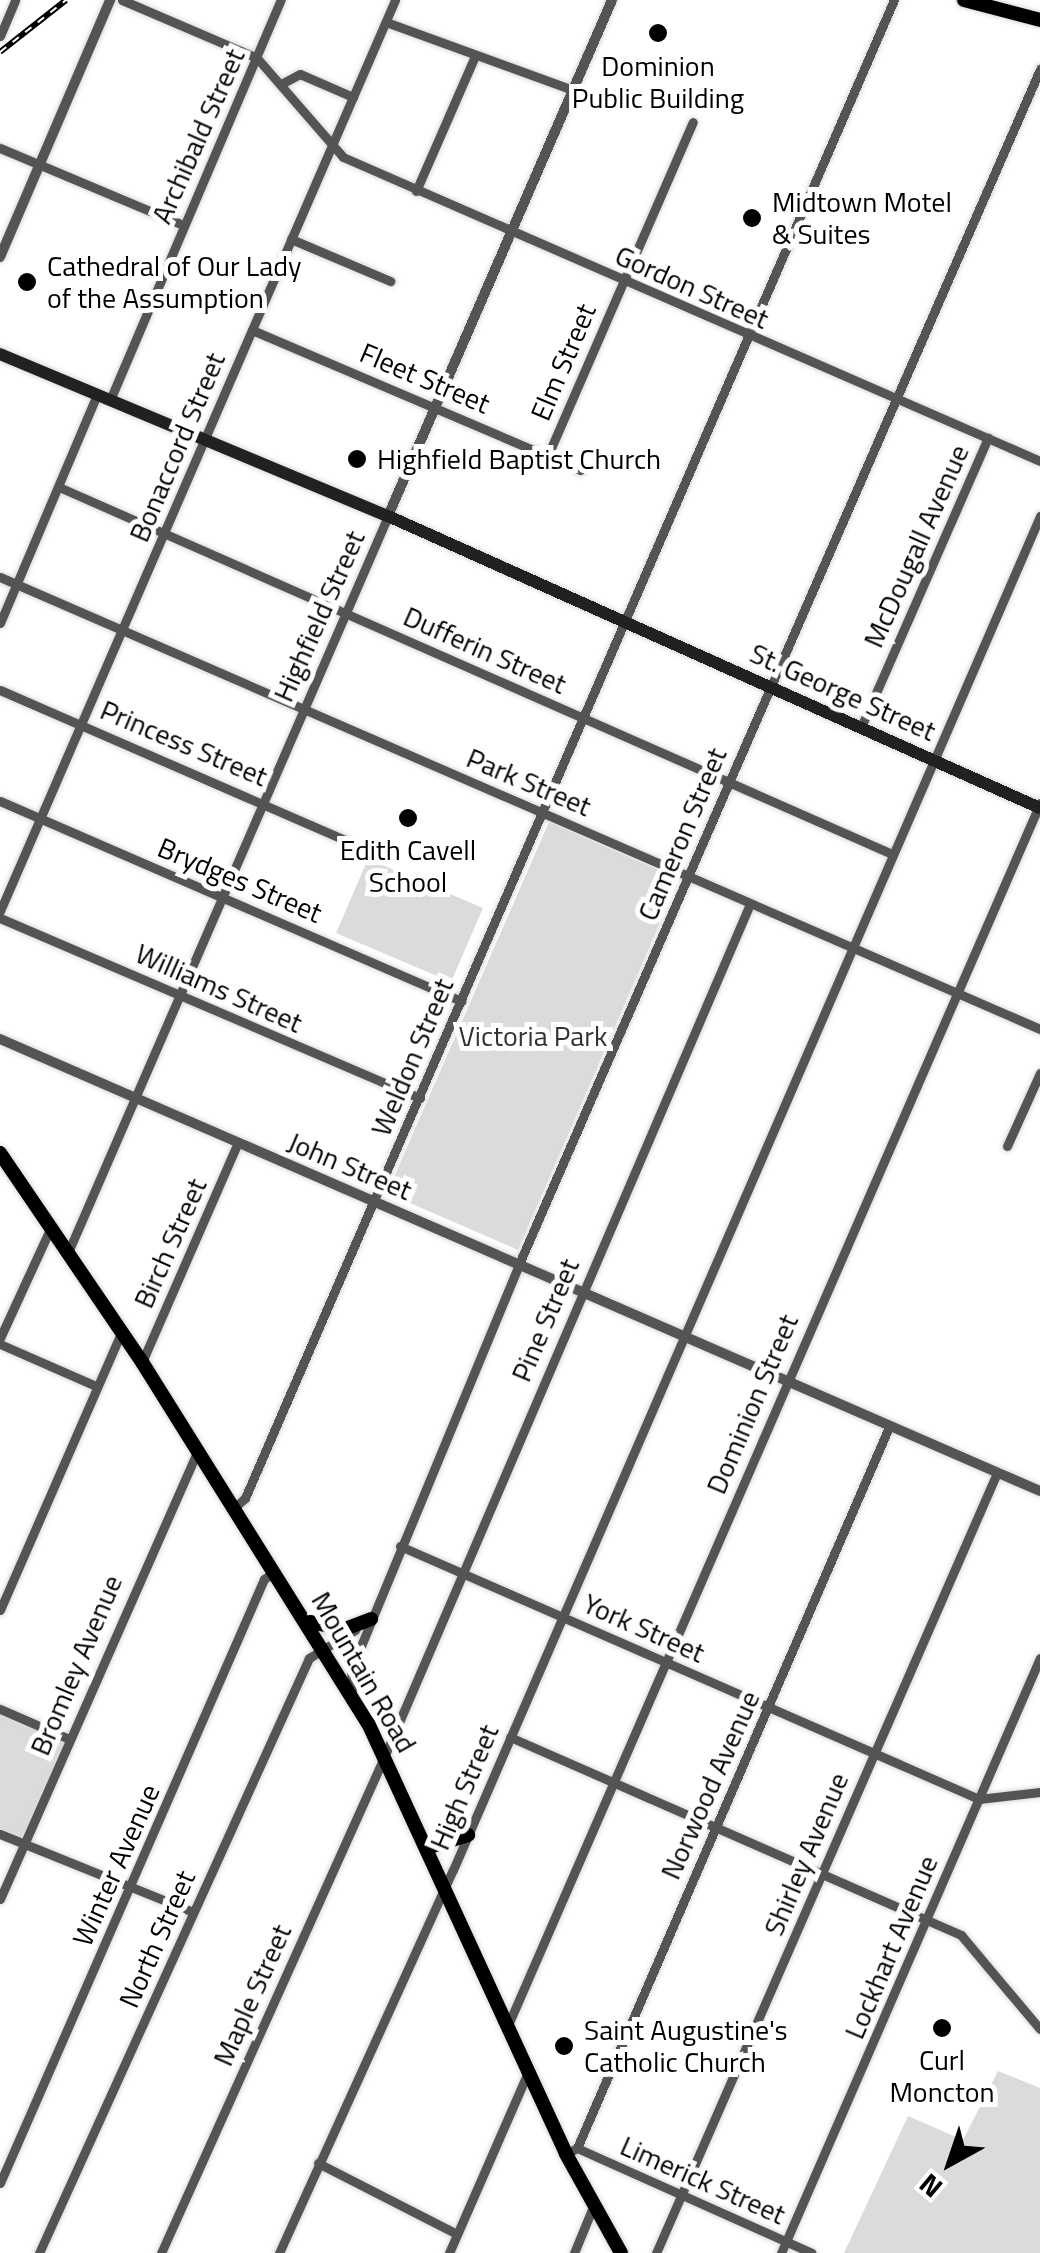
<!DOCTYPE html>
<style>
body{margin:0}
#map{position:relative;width:1040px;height:2253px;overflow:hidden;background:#fff;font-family:"Titillium Web",sans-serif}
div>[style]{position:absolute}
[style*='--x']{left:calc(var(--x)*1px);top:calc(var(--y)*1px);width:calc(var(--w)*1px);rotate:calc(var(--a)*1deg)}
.green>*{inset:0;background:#dbdbdb}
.roads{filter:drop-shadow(0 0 2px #dbdbdb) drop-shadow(0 0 2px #dbdbdb)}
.minor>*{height:9px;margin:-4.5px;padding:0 4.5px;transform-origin:4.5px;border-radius:4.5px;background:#545454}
.tertiary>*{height:10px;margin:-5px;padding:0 5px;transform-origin:5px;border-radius:5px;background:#545454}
.secondary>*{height:12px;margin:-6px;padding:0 6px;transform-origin:6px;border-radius:6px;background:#212121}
.primary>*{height:14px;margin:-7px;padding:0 7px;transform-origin:7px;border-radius:7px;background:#000}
.rail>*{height:6px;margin-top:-3px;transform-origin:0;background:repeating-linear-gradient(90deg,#fff 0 8px,#000 0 16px);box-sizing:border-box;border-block:2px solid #000}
.dots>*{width:28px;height:28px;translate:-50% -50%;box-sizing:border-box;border:5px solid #fff;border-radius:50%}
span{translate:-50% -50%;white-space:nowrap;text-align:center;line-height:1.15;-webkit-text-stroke:10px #fff;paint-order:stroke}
.poi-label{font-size:28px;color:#000}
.left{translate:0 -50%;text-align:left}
.street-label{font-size:28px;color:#000}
.park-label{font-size:28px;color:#323232}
.north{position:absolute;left:900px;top:2113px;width:100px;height:100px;-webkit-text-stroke:8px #fff;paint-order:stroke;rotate:220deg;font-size:28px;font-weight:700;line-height:40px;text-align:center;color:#000}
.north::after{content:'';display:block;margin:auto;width:35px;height:45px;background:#000;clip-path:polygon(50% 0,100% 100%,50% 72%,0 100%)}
</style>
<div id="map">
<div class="green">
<div style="clip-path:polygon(549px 822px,679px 879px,518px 1250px,387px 1193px)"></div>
<div style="clip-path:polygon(368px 859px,483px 908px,451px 982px,336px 933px)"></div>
<div style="clip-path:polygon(0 1709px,69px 1739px,24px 1844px,0 1834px)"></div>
<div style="clip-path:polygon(998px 2071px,1040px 2088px,1040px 2253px,844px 2253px,908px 2116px,963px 2140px)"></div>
</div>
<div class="roads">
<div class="minor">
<div style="--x:122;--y:0;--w:147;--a:23.2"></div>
<div style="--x:257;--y:58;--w:131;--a:49"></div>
<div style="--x:343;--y:157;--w:760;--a:23.56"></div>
<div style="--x:386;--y:22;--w:199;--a:20"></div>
<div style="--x:0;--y:36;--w:39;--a:-67"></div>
<div style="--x:283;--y:83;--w:19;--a:-28"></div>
<div style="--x:300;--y:74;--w:58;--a:23.5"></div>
<div style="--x:0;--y:148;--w:199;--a:22.8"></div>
<div style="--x:416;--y:191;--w:147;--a:-66.4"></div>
<div style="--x:291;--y:239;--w:108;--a:23"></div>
<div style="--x:252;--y:330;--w:357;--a:23.1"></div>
<div style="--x:110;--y:400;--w:435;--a:-66.9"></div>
<div style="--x:548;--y:455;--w:363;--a:-66.5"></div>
<div style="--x:59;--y:487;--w:910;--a:23.78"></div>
<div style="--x:0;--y:577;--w:1134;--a:23.49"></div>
<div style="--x:0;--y:623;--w:248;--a:-67"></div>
<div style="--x:0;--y:690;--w:379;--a:23.5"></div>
<div style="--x:861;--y:727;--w:316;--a:-66.3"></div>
<div style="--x:0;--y:801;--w:503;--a:23.45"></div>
<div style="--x:0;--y:911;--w:993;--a:-66.56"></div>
<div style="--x:0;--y:918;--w:457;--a:23.2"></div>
<div style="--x:1007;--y:1146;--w:80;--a:-65.7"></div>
<div style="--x:69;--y:1250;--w:800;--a:-66.51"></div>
<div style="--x:0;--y:1338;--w:122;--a:-65.3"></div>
<div style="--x:0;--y:1344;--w:105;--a:23.6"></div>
<div style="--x:142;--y:1362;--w:240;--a:-66.4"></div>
<div style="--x:235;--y:1507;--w:13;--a:-42"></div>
<div style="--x:245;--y:1498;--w:1633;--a:-66.58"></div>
<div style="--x:400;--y:1546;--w:632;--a:23.6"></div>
<div style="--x:979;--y:1799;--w:61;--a:-6.5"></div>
<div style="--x:0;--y:1610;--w:305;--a:-66.4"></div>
<div style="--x:352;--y:1694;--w:24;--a:-92"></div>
<div style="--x:351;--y:1670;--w:439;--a:-67.5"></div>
<div style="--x:519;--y:1264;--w:1304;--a:-66.44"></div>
<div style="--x:0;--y:1709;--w:75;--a:23.5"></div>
<div style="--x:510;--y:1737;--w:493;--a:23.7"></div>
<div style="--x:961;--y:1935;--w:123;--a:50"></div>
<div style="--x:0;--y:1834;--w:208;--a:22"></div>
<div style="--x:0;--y:1899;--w:491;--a:-66.2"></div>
<div style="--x:508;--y:2025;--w:1333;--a:-66.47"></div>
<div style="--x:577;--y:2148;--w:257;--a:24.1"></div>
<div style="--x:566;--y:2154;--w:13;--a:-29"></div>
<div style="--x:577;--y:2148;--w:786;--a:-66.6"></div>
<div style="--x:318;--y:2163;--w:156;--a:27.1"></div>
<div style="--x:0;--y:2183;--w:659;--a:-66.39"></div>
<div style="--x:264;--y:1579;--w:12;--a:-35"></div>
<div style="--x:39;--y:2253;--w:653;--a:-65.59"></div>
<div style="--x:309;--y:1658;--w:54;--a:-31.3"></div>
<div style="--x:161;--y:2253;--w:546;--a:-65.78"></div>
<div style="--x:385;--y:1755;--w:926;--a:-66.79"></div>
<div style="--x:279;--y:2253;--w:421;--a:-65.6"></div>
<div style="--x:453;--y:1870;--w:1476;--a:-66.56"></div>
<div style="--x:449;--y:2253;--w:197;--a:-66.4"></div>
<div style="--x:574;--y:2253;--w:50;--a:-67.6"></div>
<div style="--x:656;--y:2253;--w:851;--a:-66.39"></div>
<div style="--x:781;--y:2253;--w:649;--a:-66.48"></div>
</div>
<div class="tertiary">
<div style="--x:0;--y:257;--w:280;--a:-66.8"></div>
<div style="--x:388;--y:516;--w:563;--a:-66.53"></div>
<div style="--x:0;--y:1039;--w:1134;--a:23.49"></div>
</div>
<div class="secondary">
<div style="--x:0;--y:354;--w:420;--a:22.7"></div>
<div style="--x:388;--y:516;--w:714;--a:24.13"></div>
</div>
<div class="primary">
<div style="--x:964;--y:0;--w:79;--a:14.7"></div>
<div style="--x:0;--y:1153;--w:253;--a:55.8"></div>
<div style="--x:142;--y:1362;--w:426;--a:58"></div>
<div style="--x:368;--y:1723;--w:474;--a:65.3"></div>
<div style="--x:566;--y:2154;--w:113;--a:60.9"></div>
<div style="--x:306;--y:1621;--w:40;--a:12"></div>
<div style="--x:345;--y:1629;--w:28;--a:-21"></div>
<div style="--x:429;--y:1847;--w:41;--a:-17.1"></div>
</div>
</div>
<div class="rail">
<div style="--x:0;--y:52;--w:84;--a:-38.2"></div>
</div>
<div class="dots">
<div style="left:658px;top:33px;background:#000"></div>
<div style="left:752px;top:218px;background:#000"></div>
<div style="left:27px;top:282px;background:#000"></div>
<div style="left:357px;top:459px;background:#000"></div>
<div style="left:408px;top:818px;background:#000"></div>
<div style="left:942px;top:2028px;background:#000"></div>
<div style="left:564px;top:2046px;background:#000"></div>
</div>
<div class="poi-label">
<span style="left:658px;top:82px">Dominion<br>Public Building</span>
<span class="left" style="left:772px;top:218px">Midtown Motel<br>&amp; Suites</span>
<span class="left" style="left:47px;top:282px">Cathedral of Our Lady<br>of the Assumption</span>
<span class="left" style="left:377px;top:459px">Highfield Baptist Church</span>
<span style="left:408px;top:866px">Edith Cavell<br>School</span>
<span class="left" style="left:584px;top:2046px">Saint Augustine's<br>Catholic Church</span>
<span style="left:942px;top:2076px">Curl<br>Moncton</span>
</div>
<div class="street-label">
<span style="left:198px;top:136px;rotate:-66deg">Archibald Street</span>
<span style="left:692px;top:287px;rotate:24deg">Gordon Street</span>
<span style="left:563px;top:362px;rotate:-67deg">Elm Street</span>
<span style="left:425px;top:378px;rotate:23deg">Fleet Street</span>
<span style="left:177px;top:447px;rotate:-67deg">Bonaccord Street</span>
<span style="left:916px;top:546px;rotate:-66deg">McDougall Avenue</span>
<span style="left:319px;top:616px;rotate:-66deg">Highfield Street</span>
<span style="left:485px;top:650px;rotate:24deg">Dufferin Street</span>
<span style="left:843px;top:692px;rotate:24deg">St. George Street</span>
<span style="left:184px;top:743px;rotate:23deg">Princess Street</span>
<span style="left:529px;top:782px;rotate:23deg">Park Street</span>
<span style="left:682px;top:834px;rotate:-67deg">Cameron Street</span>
<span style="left:240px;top:880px;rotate:23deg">Brydges Street</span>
<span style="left:219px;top:988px;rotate:24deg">Williams Street</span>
<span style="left:412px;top:1057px;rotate:-67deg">Weldon Street</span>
<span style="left:350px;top:1166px;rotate:23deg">John Street</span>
<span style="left:170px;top:1243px;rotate:-66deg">Birch Street</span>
<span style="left:545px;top:1320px;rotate:-67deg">Pine Street</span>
<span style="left:752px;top:1404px;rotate:-67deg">Dominion Street</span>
<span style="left:644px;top:1628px;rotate:24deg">York Street</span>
<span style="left:76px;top:1665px;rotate:-67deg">Bromley Avenue</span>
<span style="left:364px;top:1672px;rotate:60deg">Mountain Road</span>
<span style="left:710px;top:1785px;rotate:-66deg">Norwood Avenue</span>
<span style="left:464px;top:1787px;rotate:-67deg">High Street</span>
<span style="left:806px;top:1854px;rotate:-67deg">Shirley Avenue</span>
<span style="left:116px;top:1865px;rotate:-66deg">Winter Avenue</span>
<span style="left:157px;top:1939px;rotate:-66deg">North Street</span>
<span style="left:891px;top:1947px;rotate:-67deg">Lockhart Avenue</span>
<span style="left:252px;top:1995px;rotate:-66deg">Maple Street</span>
<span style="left:703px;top:2180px;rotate:24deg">Limerick Street</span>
</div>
<div class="park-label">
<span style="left:533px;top:1036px">Victoria Park</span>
</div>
<div class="north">N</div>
</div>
